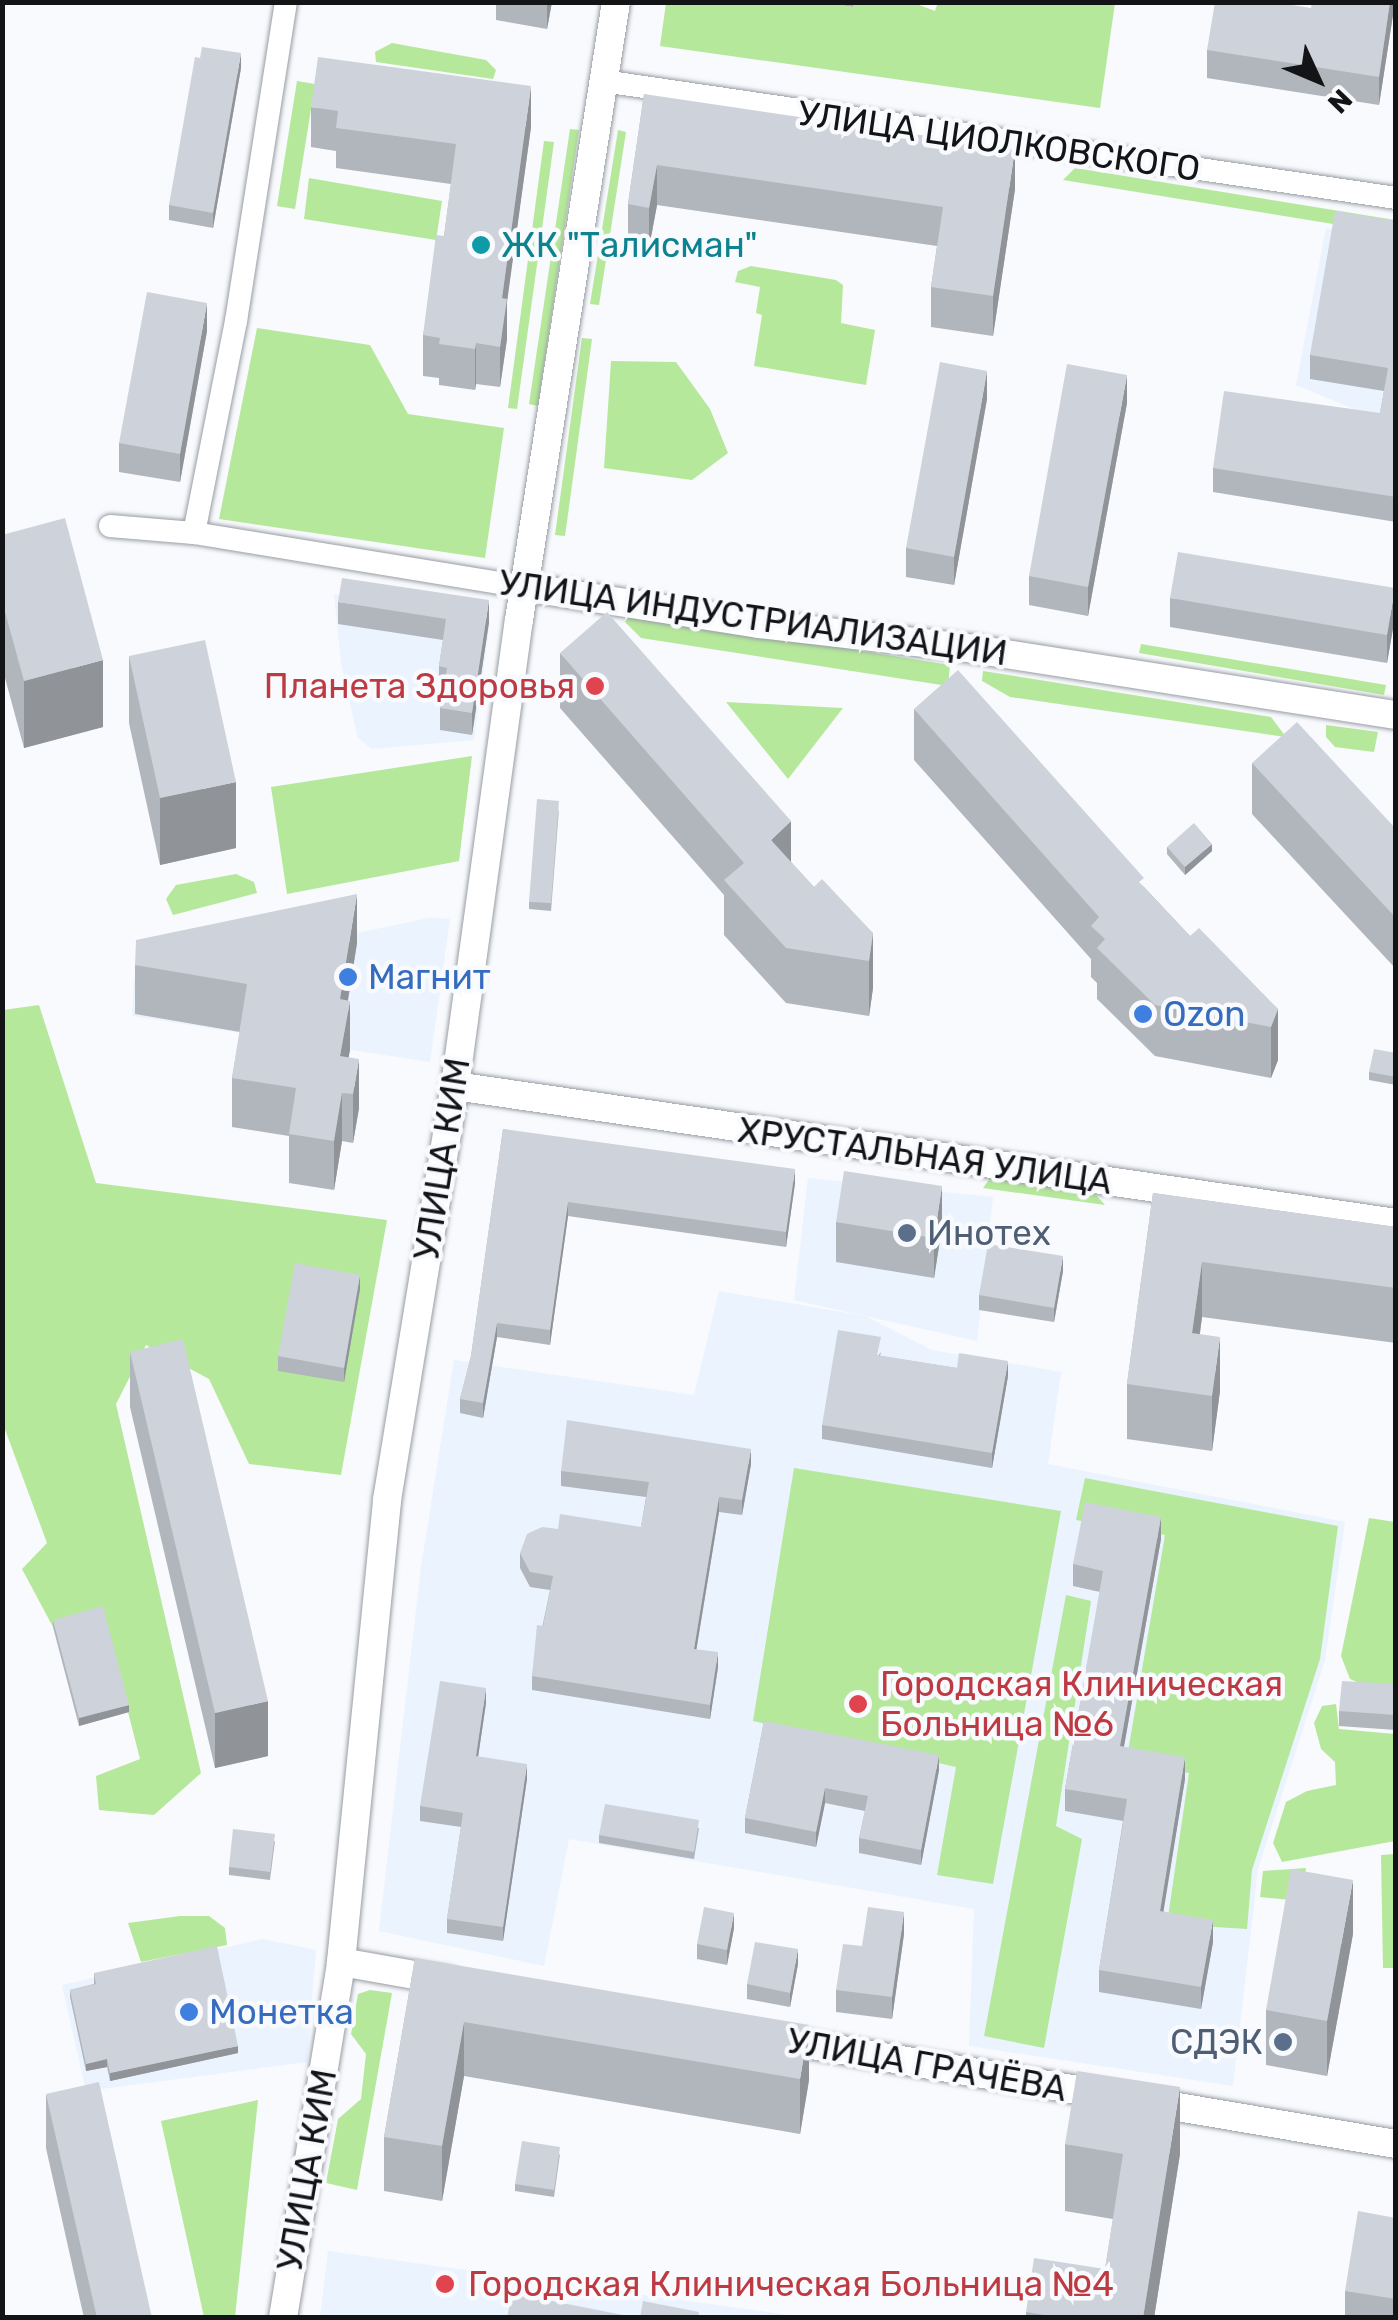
<!DOCTYPE html>
<meta charset="utf-8">
<style>
body{margin:0}
#map{position:relative;width:1398px;height:2320px;overflow:hidden;background:#f8fafd;font-family:Rubik,sans-serif}
div>[style]{position:absolute}
[style*='--x']{left:calc(var(--x)*1px);top:calc(var(--y)*1px);width:calc(var(--w)*1px);rotate:calc(var(--a)*1deg)}
.built>*{inset:0;background:#eaf3fe}
.green>*{inset:0;background:#b5e89a}
.roads{filter:drop-shadow(0 0 2px #989da4) drop-shadow(0 0 2px #989da4)}
.minor>*{height:22px;margin:-11px;padding:0 11px;transform-origin:11px;border-radius:11px;background:#fff}
.tertiary>*{height:28px;margin:-14px;padding:0 14px;transform-origin:14px;border-radius:14px;background:#fff}
.wall>*{inset:0;background:#b1b5bc}
.shaded-wall>*{inset:0;background:#909499}
.building>*{inset:0;background:#ced3db}
.dots>*{width:28px;height:28px;translate:-50% -50%;box-sizing:border-box;border:5px solid #f8fafd;border-radius:50%}
span{translate:-50% -50%;white-space:nowrap;text-align:center;line-height:1.15;-webkit-text-stroke:9px #f8fafd;paint-order:stroke}
.street-label{font-size:35px;color:#121416}
.culture-label{font-size:35px;color:#0d838f}
.left{translate:0 -50%;text-align:left}
.health-label{font-size:35px;color:#be3a42}
.right{translate:-100% -50%;text-align:right}
.shop-label{font-size:35px;color:#366cbe}
.service-label{font-size:35px;color:#4e5e75}
.frame{position:absolute;inset:0;border:5px solid #121416;pointer-events:none}
.north{position:absolute;left:1268px;top:30px;width:100px;height:100px;-webkit-text-stroke:8px #f8fafd;paint-order:stroke;rotate:134deg;font-size:28px;font-weight:700;line-height:40px;text-align:center;color:#121416}
.north::after{content:'';display:block;margin:auto;width:35px;height:45px;background:#121416;clip-path:polygon(50% 0,100% 100%,50% 72%,0 100%)}
</style>
<div id="map">
<div class="built">
<div style="clip-path:polygon(1326px 228px,1395px 241px,1395px 422px,1378px 419px,1296px 385px)"></div>
<div style="clip-path:polygon(334px 594px,490px 621px,474px 740px,372px 749px,358px 738px,341px 663px)"></div>
<div style="clip-path:polygon(429px 918px,450px 919px,430px 1062px,132px 1016px,134px 979px)"></div>
<div style="clip-path:polygon(808px 1178px,993px 1197px,977px 1341px,794px 1300px)"></div>
<div style="clip-path:polygon(719px 1291px,865px 1316px,932px 1350px,1061px 1372px,1048px 1464px,1345px 1522px,1325px 1660px,1258px 1869px,1233px 2086px,969px 2046px,974px 1909px,569px 1839px,544px 1966px,379px 1931px,421px 1567px,454px 1360px,694px 1395px)"></div>
<div style="clip-path:polygon(263px 1939px,316px 1950px,307px 2062px,86px 2091px,62px 1985px)"></div>
<div style="clip-path:polygon(328px 2251px,803px 2317px,320px 2318px)"></div>
</div>
<div class="green">
<div style="clip-path:polygon(823px 2px,853px 7px,854px 3px,911px 2px,935px 11px,938px 2px,1115px 3px,1100px 108px,660px 46px,666px 3px)"></div>
<div style="clip-path:polygon(392px 43px,486px 60px,496px 70px,493px 79px,376px 62px,375px 52px)"></div>
<div style="clip-path:polygon(297px 81px,315px 84px,295px 209px,277px 206px)"></div>
<div style="clip-path:polygon(570px 129px,579px 130px,538px 406px,529px 404px)"></div>
<div style="clip-path:polygon(618px 130px,626px 132px,599px 305px,590px 304px)"></div>
<div style="clip-path:polygon(544px 141px,554px 142px,517px 409px,508px 408px)"></div>
<div style="clip-path:polygon(1075px 168px,1395px 220px,1395px 234px,1063px 180px)"></div>
<div style="clip-path:polygon(309px 178px,442px 201px,436px 240px,304px 219px)"></div>
<div style="clip-path:polygon(751px 266px,836px 280px,843px 285px,841px 323px,875px 330px,866px 385px,754px 366px,762px 315px,756px 313px,760px 287px,735px 282px,738px 271px)"></div>
<div style="clip-path:polygon(257px 328px,370px 345px,408px 414px,504px 428px,485px 558px,219px 519px)"></div>
<div style="clip-path:polygon(582px 338px,592px 339px,565px 536px,555px 535px)"></div>
<div style="clip-path:polygon(611px 361px,676px 362px,710px 409px,728px 453px,692px 480px,604px 468px)"></div>
<div style="clip-path:polygon(629px 614px,950px 665px,948px 686px,641px 638px,625px 622px)"></div>
<div style="clip-path:polygon(1141px 644px,1386px 685px,1384px 695px,1139px 653px)"></div>
<div style="clip-path:polygon(983px 671px,1271px 717px,1286px 737px,1010px 697px,982px 681px)"></div>
<div style="clip-path:polygon(726px 702px,843px 708px,788px 779px)"></div>
<div style="clip-path:polygon(1326px 725px,1378px 732px,1374px 752px,1335px 747px,1326px 737px)"></div>
<div style="clip-path:polygon(472px 756px,459px 861px,287px 894px,271px 787px)"></div>
<div style="clip-path:polygon(236px 874px,254px 882px,257px 893px,173px 915px,166px 899px,176px 885px)"></div>
<div style="clip-path:polygon(39px 1005px,96px 1183px,387px 1220px,341px 1475px,249px 1464px,209px 1379px,146px 1345px,116px 1404px,201px 1773px,154px 1815px,99px 1810px,96px 1776px,140px 1759px,103px 1614px,53px 1627px,22px 1569px,47px 1543px,3px 1424px,3px 1010px)"></div>
<div style="clip-path:polygon(991px 1177px,1094px 1193px,1105px 1205px,983px 1188px)"></div>
<div style="clip-path:polygon(794px 1468px,1061px 1511px,993px 1884px,937px 1875px,956px 1767px,753px 1721px)"></div>
<div style="clip-path:polygon(1085px 1478px,1338px 1526px,1320px 1659px,1252px 1870px,1247px 1929px,1167px 1924px,1189px 1773px,1126px 1763px,1165px 1535px,1076px 1520px)"></div>
<div style="clip-path:polygon(1369px 1518px,1395px 1522px,1395px 1686px,1383px 1693px,1350px 1679px,1341px 1656px)"></div>
<div style="clip-path:polygon(1066px 1595px,1091px 1601px,1056px 1826px,1082px 1839px,1044px 2048px,984px 2036px)"></div>
<div style="clip-path:polygon(1336px 1704px,1339px 1729px,1395px 1734px,1395px 1841px,1282px 1862px,1273px 1843px,1286px 1802px,1307px 1791px,1336px 1785px,1335px 1762px,1321px 1749px,1314px 1723px,1322px 1706px)"></div>
<div style="clip-path:polygon(1395px 1854px,1396px 1854px,1395px 1968px,1383px 1968px,1381px 1855px)"></div>
<div style="clip-path:polygon(1306px 1868px,1301px 1901px,1260px 1897px,1263px 1871px)"></div>
<div style="clip-path:polygon(180px 1916px,209px 1916px,225px 1928px,227px 1945px,141px 1962px,128px 1923px)"></div>
<div style="clip-path:polygon(370px 1990px,392px 1993px,357px 2190px,326px 2183px,338px 2119px,361px 2099px,366px 2054px,351px 2034px,358px 1994px)"></div>
<div style="clip-path:polygon(258px 2100px,235px 2317px,204px 2317px,161px 2121px)"></div>
</div>
<div class="roads">
<div class="minor">
<div style="--x:603;--y:81;--w:802;--a:8.39"></div>
<div style="--x:110;--y:526;--w:84;--a:4.8"></div>
<div style="--x:194;--y:533;--w:335;--a:9.3"></div>
<div style="--x:194;--y:533;--w:216;--a:-78.8"></div>
<div style="--x:236;--y:321;--w:323;--a:-81.1"></div>
</div>
<div class="tertiary">
<div style="--x:525;--y:587;--w:237;--a:9"></div>
<div style="--x:759;--y:624;--w:216;--a:6.6"></div>
<div style="--x:974;--y:649;--w:427;--a:8.9"></div>
<div style="--x:455;--y:1086;--w:951;--a:8.28"></div>
<div style="--x:341;--y:1962;--w:109;--a:10.1"></div>
<div style="--x:771;--y:2038;--w:634;--a:9.63"></div>
<div style="--x:283;--y:2318;--w:361;--a:-80.7"></div>
<div style="--x:341;--y:1962;--w:464;--a:-84.3"></div>
<div style="--x:387;--y:1500;--w:420;--a:-80.7"></div>
<div style="--x:455;--y:1086;--w:470;--a:-82.2"></div>
<div style="--x:519;--y:620;--w:626;--a:-81.08"></div>
</div>
</div>
<div class="wall">
<div style="clip-path:polygon(496px 2px,552px 2px,547px 29px,496px 20px)"></div>
<div style="clip-path:polygon(823px 2px,854px 2px,853px 7px)"></div>
<div style="clip-path:polygon(1395px 2px,1379px 105px,1207px 78px,1207px 50px)"></div>
<div style="clip-path:polygon(241px 68px,213px 228px,169px 220px,169px 205px)"></div>
<div style="clip-path:polygon(644px 94px,1015px 189px,993px 336px,931px 327px,931px 287px,937px 246px,657px 205px,649px 248px,628px 244px,628px 204px)"></div>
<div style="clip-path:polygon(311px 107px,531px 127px,507px 299px,507px 339px,500px 387px,476px 384px,475px 390px,439px 385px,439px 378px,423px 376px,423px 335px,444px 236px,451px 184px,336px 168px,336px 151px,311px 147px)"></div>
<div style="clip-path:polygon(1396px 221px,1396px 522px,1213px 492px,1213px 468px,1380px 413px,1384px 391px,1310px 379px,1310px 355px)"></div>
<div style="clip-path:polygon(207px 331px,180px 482px,119px 472px,119px 443px)"></div>
<div style="clip-path:polygon(987px 399px,954px 585px,906px 577px,906px 548px)"></div>
<div style="clip-path:polygon(1127px 403px,1088px 616px,1029px 605px,1029px 576px)"></div>
<div style="clip-path:polygon(2px 535px,103px 727px,24px 748px,2px 667px)"></div>
<div style="clip-path:polygon(1170px 598px,1395px 617px,1387px 663px,1170px 627px)"></div>
<div style="clip-path:polygon(338px 602px,489px 622px,472px 735px,440px 730px,440px 708px,443px 689px,439px 688px,439px 666px,443px 640px,338px 624px)"></div>
<div style="clip-path:polygon(560px 653px,791px 862px,814px 887px,873px 933px,873px 988px,869px 1016px,786px 1003px,724px 935px,724px 895px,560px 708px)"></div>
<div style="clip-path:polygon(129px 656px,236px 848px,160px 865px,129px 723px)"></div>
<div style="clip-path:polygon(914px 709px,1144px 887px,1190px 936px,1278px 1009px,1278px 1060px,1271px 1078px,1155px 1056px,1097px 999px,1097px 983px,1091px 977px,1091px 959px,914px 760px)"></div>
<div style="clip-path:polygon(1252px 763px,1396px 829px,1396px 969px,1252px 814px)"></div>
<div style="clip-path:polygon(559px 809px,551px 911px,529px 909px,529px 902px)"></div>
<div style="clip-path:polygon(1167px 847px,1212px 851px,1185px 875px,1167px 854px)"></div>
<div style="clip-path:polygon(357px 943px,348px 1001px,350px 1050px,348px 1058px,359px 1108px,353px 1143px,342px 1141px,334px 1190px,289px 1183px,289px 1136px,232px 1127px,232px 1078px,240px 1032px,135px 1014px,135px 965px)"></div>
<div style="clip-path:polygon(1396px 1053px,1396px 1085px,1369px 1080px,1369px 1072px)"></div>
<div style="clip-path:polygon(503px 1129px,795px 1183px,786px 1247px,568px 1216px,550px 1345px,497px 1337px,483px 1418px,460px 1413px,460px 1399px,471px 1356px)"></div>
<div style="clip-path:polygon(1153px 1193px,1396px 1227px,1396px 1343px,1202px 1317px,1200px 1334px,1220px 1391px,1212px 1451px,1127px 1439px,1127px 1384px)"></div>
<div style="clip-path:polygon(836px 1222px,942px 1227px,934px 1278px,836px 1262px)"></div>
<div style="clip-path:polygon(1063px 1271px,1054px 1322px,979px 1310px,979px 1295px)"></div>
<div style="clip-path:polygon(360px 1289px,344px 1382px,278px 1371px,278px 1356px)"></div>
<div style="clip-path:polygon(130px 1352px,268px 1756px,215px 1768px,130px 1407px)"></div>
<div style="clip-path:polygon(881px 1352px,880px 1356px,1008px 1376px,992px 1468px,822px 1439px,822px 1425px)"></div>
<div style="clip-path:polygon(751px 1464px,742px 1515px,719px 1512px,696px 1650px,718px 1667px,710px 1719px,532px 1690px,532px 1676px,550px 1590px,530px 1587px,520px 1568px,520px 1553px,558px 1529px,641px 1527px,646px 1497px,561px 1486px,561px 1471px)"></div>
<div style="clip-path:polygon(1161px 1539px,1124px 1747px,1185px 1779px,1163px 1911px,1213px 1942px,1201px 2009px,1099px 1992px,1099px 1970px,1123px 1821px,1065px 1811px,1065px 1789px,1100px 1592px,1073px 1586px,1073px 1564px)"></div>
<div style="clip-path:polygon(53px 1620px,129px 1712px,79px 1726px,53px 1627px)"></div>
<div style="clip-path:polygon(1396px 1684px,1396px 1730px,1339px 1726px,1339px 1711px)"></div>
<div style="clip-path:polygon(486px 1703px,478px 1757px,527px 1779px,503px 1941px,447px 1933px,447px 1919px,461px 1827px,420px 1821px,420px 1806px)"></div>
<div style="clip-path:polygon(764px 1721px,939px 1770px,921px 1865px,859px 1853px,859px 1838px,865px 1811px,825px 1803px,816px 1847px,745px 1833px,745px 1818px)"></div>
<div style="clip-path:polygon(699px 1828px,694px 1859px,599px 1843px,599px 1835px)"></div>
<div style="clip-path:polygon(275px 1841px,270px 1880px,229px 1875px,229px 1867px)"></div>
<div style="clip-path:polygon(734px 1928px,727px 1965px,697px 1959px,697px 1944px)"></div>
<div style="clip-path:polygon(904px 1934px,892px 2019px,836px 2012px,836px 1990px,862px 1946px)"></div>
<div style="clip-path:polygon(1353px 1934px,1327px 2076px,1266px 2065px,1266px 2010px)"></div>
<div style="clip-path:polygon(415px 1958px,809px 2080px,800px 2134px,464px 2076px,442px 2201px,384px 2191px,384px 2137px)"></div>
<div style="clip-path:polygon(798px 1964px,790px 2007px,747px 1999px,747px 1984px)"></div>
<div style="clip-path:polygon(94px 1973px,238px 2053px,110px 2081px,107px 2067px,86px 2071px,70px 1997px,70px 1990px,94px 1984px)"></div>
<div style="clip-path:polygon(46px 2094px,152px 2318px,84px 2318px,46px 2148px)"></div>
<div style="clip-path:polygon(1065px 2144px,1180px 2154px,1154px 2318px,1026px 2318px,1026px 2312px,1105px 2269px,1113px 2219px,1065px 2211px)"></div>
<div style="clip-path:polygon(560px 2154px,554px 2197px,515px 2191px,515px 2184px)"></div>
<div style="clip-path:polygon(1396px 2218px,1396px 2318px,1345px 2318px,1345px 2291px)"></div>
</div>
<div class="shaded-wall">
<div style="clip-path:polygon(547px 2px,552px 2px,547px 29px)"></div>
<div style="clip-path:polygon(1390px 2px,1395px 2px,1379px 105px,1379px 77px)"></div>
<div style="clip-path:polygon(241px 53px,241px 68px,213px 228px,213px 213px)"></div>
<div style="clip-path:polygon(531px 86px,531px 127px,502px 339px,502px 298px)"></div>
<div style="clip-path:polygon(1015px 149px,1015px 189px,993px 336px,993px 296px)"></div>
<div style="clip-path:polygon(657px 165px,657px 205px,649px 248px,649px 208px)"></div>
<div style="clip-path:polygon(507px 299px,507px 339px,500px 387px,500px 347px)"></div>
<div style="clip-path:polygon(207px 303px,207px 331px,180px 482px,180px 454px)"></div>
<div style="clip-path:polygon(476px 343px,476px 384px,475px 390px,475px 349px)"></div>
<div style="clip-path:polygon(987px 371px,987px 399px,954px 585px,954px 557px)"></div>
<div style="clip-path:polygon(1127px 375px,1127px 403px,1088px 616px,1088px 587px)"></div>
<div style="clip-path:polygon(1395px 588px,1395px 617px,1387px 663px,1387px 635px)"></div>
<div style="clip-path:polygon(489px 600px,489px 622px,472px 735px,472px 713px)"></div>
<div style="clip-path:polygon(103px 660px,103px 727px,24px 748px,24px 681px)"></div>
<div style="clip-path:polygon(236px 782px,236px 848px,160px 865px,160px 798px)"></div>
<div style="clip-path:polygon(791px 821px,791px 876px,771px 840px)"></div>
<div style="clip-path:polygon(1212px 844px,1212px 851px,1185px 875px,1185px 867px)"></div>
<div style="clip-path:polygon(357px 894px,357px 943px,340px 1048px,340px 999px)"></div>
<div style="clip-path:polygon(873px 933px,873px 988px,869px 1016px,869px 961px)"></div>
<div style="clip-path:polygon(350px 1001px,350px 1050px,342px 1093px,342px 1141px,334px 1190px,334px 1141px,340px 1056px)"></div>
<div style="clip-path:polygon(1278px 1009px,1278px 1060px,1271px 1078px,1271px 1027px)"></div>
<div style="clip-path:polygon(359px 1059px,359px 1108px,353px 1143px,353px 1094px)"></div>
<div style="clip-path:polygon(795px 1169px,795px 1183px,786px 1247px,786px 1232px)"></div>
<div style="clip-path:polygon(942px 1186px,942px 1227px,934px 1278px,934px 1238px)"></div>
<div style="clip-path:polygon(568px 1202px,568px 1216px,550px 1345px,550px 1330px)"></div>
<div style="clip-path:polygon(1063px 1256px,1063px 1271px,1054px 1322px,1054px 1308px)"></div>
<div style="clip-path:polygon(1202px 1262px,1202px 1317px,1192px 1388px,1192px 1333px)"></div>
<div style="clip-path:polygon(360px 1275px,360px 1289px,344px 1382px,344px 1368px)"></div>
<div style="clip-path:polygon(497px 1323px,497px 1337px,483px 1418px,483px 1403px)"></div>
<div style="clip-path:polygon(1220px 1337px,1220px 1391px,1212px 1451px,1212px 1396px)"></div>
<div style="clip-path:polygon(1008px 1361px,1008px 1376px,992px 1468px,992px 1453px)"></div>
<div style="clip-path:polygon(751px 1449px,751px 1464px,742px 1515px,742px 1500px)"></div>
<div style="clip-path:polygon(719px 1497px,719px 1512px,694px 1664px,694px 1649px)"></div>
<div style="clip-path:polygon(1161px 1517px,1161px 1539px,1120px 1768px,1120px 1746px)"></div>
<div style="clip-path:polygon(718px 1652px,718px 1667px,710px 1719px,710px 1705px)"></div>
<div style="clip-path:polygon(486px 1688px,486px 1703px,476px 1771px,476px 1756px)"></div>
<div style="clip-path:polygon(268px 1701px,268px 1756px,215px 1768px,215px 1713px)"></div>
<div style="clip-path:polygon(129px 1705px,129px 1712px,79px 1726px,79px 1718px)"></div>
<div style="clip-path:polygon(939px 1755px,939px 1770px,921px 1865px,921px 1850px)"></div>
<div style="clip-path:polygon(1185px 1757px,1185px 1779px,1160px 1933px,1160px 1911px)"></div>
<div style="clip-path:polygon(527px 1764px,527px 1779px,503px 1941px,503px 1927px)"></div>
<div style="clip-path:polygon(825px 1788px,825px 1803px,816px 1847px,816px 1832px)"></div>
<div style="clip-path:polygon(1353px 1880px,1353px 1934px,1327px 2076px,1327px 2021px)"></div>
<div style="clip-path:polygon(904px 1912px,904px 1934px,892px 2019px,892px 1997px)"></div>
<div style="clip-path:polygon(734px 1913px,734px 1928px,727px 1965px,727px 1950px)"></div>
<div style="clip-path:polygon(1213px 1920px,1213px 1942px,1201px 2009px,1201px 1987px)"></div>
<div style="clip-path:polygon(798px 1949px,798px 1964px,790px 2007px,790px 1993px)"></div>
<div style="clip-path:polygon(464px 2022px,464px 2076px,442px 2201px,442px 2146px)"></div>
<div style="clip-path:polygon(809px 2025px,809px 2080px,800px 2134px,800px 2079px)"></div>
<div style="clip-path:polygon(238px 2046px,238px 2053px,110px 2081px,110px 2073px)"></div>
<div style="clip-path:polygon(107px 2059px,107px 2067px,86px 2071px,86px 2064px)"></div>
<div style="clip-path:polygon(1180px 2087px,1180px 2154px,1154px 2318px,1143px 2318px)"></div>
</div>
<div class="building">
<div style="clip-path:polygon(1215px 2px,1273px 2px,1311px 8px,1312px 2px,1390px 2px,1379px 77px,1207px 50px)"></div>
<div style="clip-path:polygon(202px 47px,241px 53px,213px 213px,169px 205px,195px 57px,200px 58px)"></div>
<div style="clip-path:polygon(318px 57px,531px 86px,502px 298px,507px 299px,500px 347px,476px 343px,475px 349px,439px 344px,440px 338px,423px 335px,436px 235px,444px 236px,456px 144px,336px 128px,338px 111px,311px 107px)"></div>
<div style="clip-path:polygon(644px 94px,1015px 149px,993px 296px,931px 287px,943px 207px,657px 165px,649px 208px,628px 204px)"></div>
<div style="clip-path:polygon(1335px 211px,1396px 221px,1396px 497px,1213px 468px,1224px 391px,1380px 413px,1388px 368px,1310px 355px)"></div>
<div style="clip-path:polygon(147px 292px,207px 303px,180px 454px,119px 443px)"></div>
<div style="clip-path:polygon(940px 362px,987px 371px,954px 557px,906px 548px)"></div>
<div style="clip-path:polygon(1067px 364px,1127px 375px,1088px 587px,1029px 576px)"></div>
<div style="clip-path:polygon(65px 518px,103px 660px,24px 681px,2px 601px,2px 535px)"></div>
<div style="clip-path:polygon(1178px 552px,1395px 588px,1387px 635px,1170px 598px)"></div>
<div style="clip-path:polygon(342px 578px,489px 600px,472px 713px,440px 708px,447px 668px,439px 666px,446px 619px,338px 602px)"></div>
<div style="clip-path:polygon(607px 612px,791px 821px,771px 840px,814px 887px,822px 879px,873px 933px,869px 961px,786px 948px,724px 880px,744px 863px,560px 653px)"></div>
<div style="clip-path:polygon(205px 640px,236px 782px,160px 798px,129px 656px)"></div>
<div style="clip-path:polygon(958px 670px,1144px 878px,1139px 882px,1190px 936px,1199px 928px,1278px 1009px,1271px 1027px,1155px 1005px,1097px 948px,1105px 939px,1091px 926px,1099px 917px,914px 709px)"></div>
<div style="clip-path:polygon(1297px 722px,1396px 829px,1396px 918px,1252px 763px)"></div>
<div style="clip-path:polygon(537px 799px,559px 801px,551px 903px,529px 902px)"></div>
<div style="clip-path:polygon(1194px 823px,1212px 844px,1185px 867px,1167px 847px)"></div>
<div style="clip-path:polygon(357px 894px,340px 999px,350px 1001px,340px 1056px,359px 1059px,353px 1094px,342px 1093px,334px 1141px,289px 1134px,296px 1088px,232px 1078px,247px 984px,135px 965px,136px 940px)"></div>
<div style="clip-path:polygon(1374px 1049px,1396px 1053px,1396px 1077px,1369px 1072px)"></div>
<div style="clip-path:polygon(503px 1129px,795px 1169px,786px 1232px,568px 1202px,550px 1330px,497px 1323px,483px 1403px,460px 1399px,471px 1356px)"></div>
<div style="clip-path:polygon(844px 1171px,942px 1186px,934px 1238px,836px 1222px)"></div>
<div style="clip-path:polygon(1153px 1193px,1396px 1227px,1396px 1288px,1202px 1262px,1192px 1333px,1220px 1337px,1212px 1396px,1127px 1384px)"></div>
<div style="clip-path:polygon(988px 1244px,1063px 1256px,1054px 1308px,979px 1295px)"></div>
<div style="clip-path:polygon(295px 1263px,360px 1275px,344px 1368px,278px 1356px)"></div>
<div style="clip-path:polygon(838px 1330px,881px 1337px,877px 1355px,957px 1368px,959px 1353px,1008px 1361px,992px 1453px,822px 1425px)"></div>
<div style="clip-path:polygon(183px 1339px,268px 1701px,215px 1713px,130px 1352px)"></div>
<div style="clip-path:polygon(567px 1420px,751px 1449px,742px 1500px,719px 1497px,694px 1649px,718px 1652px,710px 1705px,532px 1676px,537px 1625px,543px 1626px,553px 1576px,530px 1572px,520px 1553px,527px 1534px,542px 1527px,558px 1529px,560px 1514px,641px 1527px,649px 1482px,561px 1471px)"></div>
<div style="clip-path:polygon(1085px 1502px,1161px 1517px,1120px 1746px,1185px 1757px,1160px 1911px,1213px 1920px,1201px 1987px,1099px 1970px,1127px 1799px,1065px 1789px,1103px 1571px,1073px 1564px)"></div>
<div style="clip-path:polygon(103px 1606px,129px 1705px,79px 1718px,53px 1620px)"></div>
<div style="clip-path:polygon(440px 1681px,486px 1688px,476px 1756px,527px 1764px,503px 1927px,447px 1919px,463px 1813px,420px 1806px)"></div>
<div style="clip-path:polygon(1342px 1681px,1396px 1684px,1396px 1715px,1339px 1711px)"></div>
<div style="clip-path:polygon(764px 1721px,939px 1755px,921px 1850px,859px 1838px,868px 1796px,825px 1788px,816px 1832px,745px 1818px)"></div>
<div style="clip-path:polygon(605px 1804px,699px 1820px,694px 1852px,599px 1835px)"></div>
<div style="clip-path:polygon(233px 1829px,275px 1834px,270px 1872px,229px 1867px)"></div>
<div style="clip-path:polygon(1291px 1869px,1353px 1880px,1327px 2021px,1266px 2010px)"></div>
<div style="clip-path:polygon(704px 1907px,734px 1913px,727px 1950px,697px 1944px)"></div>
<div style="clip-path:polygon(868px 1907px,904px 1912px,892px 1997px,836px 1990px,843px 1944px,862px 1946px)"></div>
<div style="clip-path:polygon(755px 1942px,798px 1949px,790px 1993px,747px 1984px)"></div>
<div style="clip-path:polygon(217px 1946px,238px 2046px,110px 2073px,107px 2059px,86px 2064px,70px 1990px,96px 1984px,94px 1973px)"></div>
<div style="clip-path:polygon(415px 1958px,809px 2025px,800px 2079px,464px 2022px,442px 2146px,384px 2137px)"></div>
<div style="clip-path:polygon(1077px 2071px,1180px 2087px,1143px 2318px,1064px 2318px,1026px 2312px,1034px 2258px,1105px 2269px,1123px 2154px,1065px 2144px)"></div>
<div style="clip-path:polygon(99px 2082px,152px 2318px,97px 2318px,46px 2094px)"></div>
<div style="clip-path:polygon(522px 2141px,560px 2147px,554px 2190px,515px 2184px)"></div>
<div style="clip-path:polygon(1358px 2211px,1396px 2218px,1396px 2299px,1345px 2291px)"></div>
<div style="clip-path:polygon(512px 2293px,638px 2318px,507px 2318px)"></div>
<div style="clip-path:polygon(643px 2301px,699px 2312px,698px 2318px,640px 2318px)"></div>
</div>
<div class="dots">
<div style="left:481px;top:245px;background:#0f9aa8"></div>
<div style="left:595px;top:686px;background:#e0444e"></div>
<div style="left:348px;top:977px;background:#3f7fe0"></div>
<div style="left:1143px;top:1014px;background:#3f7fe0"></div>
<div style="left:907px;top:1233px;background:#5c6f8a"></div>
<div style="left:858px;top:1704px;background:#e0444e"></div>
<div style="left:189px;top:2012px;background:#3f7fe0"></div>
<div style="left:1283px;top:2042px;background:#5c6f8a"></div>
<div style="left:445px;top:2284px;background:#e0444e"></div>
</div>
<div class="street-label">
<span style="left:999px;top:141px;rotate:8deg">УЛИЦА ЦИОЛКОВСКОГО</span>
<span style="left:753px;top:618px;rotate:8deg">УЛИЦА ИНДУСТРИАЛИЗАЦИИ</span>
<span style="left:925px;top:1156px;rotate:8deg">ХРУСТАЛЬНАЯ УЛИЦА</span>
<span style="left:442px;top:1159px;rotate:-81deg">УЛИЦА КИМ</span>
<span style="left:927px;top:2065px;rotate:10deg">УЛИЦА ГРАЧЁВА</span>
<span style="left:307px;top:2170px;rotate:-80deg">УЛИЦА КИМ</span>
</div>
<div class="culture-label">
<span class="left" style="left:501px;top:245px">ЖК "Талисман"</span>
</div>
<div class="health-label">
<span class="right" style="left:575px;top:686px">Планета Здоровья</span>
<span class="left" style="left:880px;top:1704px">Городская Клиническая<br>Больница №6</span>
<span class="left" style="left:468px;top:2284px">Городская Клиническая Больница №4</span>
</div>
<div class="shop-label">
<span class="left" style="left:368px;top:977px">Магнит</span>
<span class="left" style="left:1163px;top:1014px">Ozon</span>
<span class="left" style="left:209px;top:2012px">Монетка</span>
</div>
<div class="service-label">
<span class="left" style="left:927px;top:1233px">Инотех</span>
<span class="right" style="left:1263px;top:2042px">СДЭК</span>
</div>
<div class="frame"></div>
<div class="north">N</div>
</div>
